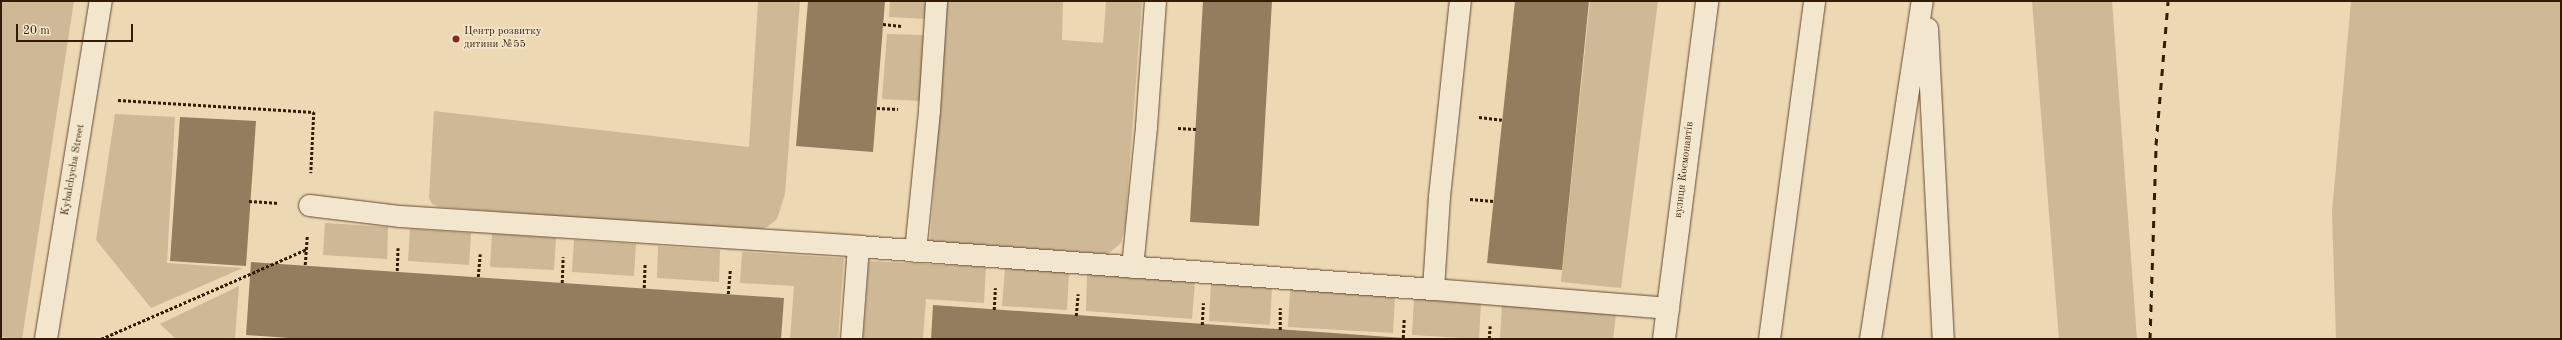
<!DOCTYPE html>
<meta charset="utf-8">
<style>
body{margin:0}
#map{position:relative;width:2562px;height:340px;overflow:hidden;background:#edd8b4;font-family:"Old Standard TT",serif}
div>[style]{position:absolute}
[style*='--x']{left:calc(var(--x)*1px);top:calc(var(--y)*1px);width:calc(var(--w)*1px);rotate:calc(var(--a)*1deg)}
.green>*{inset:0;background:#ceb896}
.building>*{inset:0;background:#947d5f}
.path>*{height:2.5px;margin-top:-1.25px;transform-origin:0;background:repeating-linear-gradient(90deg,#341b03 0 3px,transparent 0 5px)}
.roads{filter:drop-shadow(0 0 1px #624a2f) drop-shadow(0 0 1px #624a2f)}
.lane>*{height:21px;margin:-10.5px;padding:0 10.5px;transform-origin:10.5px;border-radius:10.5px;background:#f3e6ce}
.street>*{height:22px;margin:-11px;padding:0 11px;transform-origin:11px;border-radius:11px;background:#f3e6ce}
.secondary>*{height:22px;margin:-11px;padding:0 11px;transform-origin:11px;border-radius:11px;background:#f3e6ce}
.rail>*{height:3px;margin-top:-1.5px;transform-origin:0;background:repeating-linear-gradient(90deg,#341b03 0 7px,transparent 0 14px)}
.dots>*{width:11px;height:11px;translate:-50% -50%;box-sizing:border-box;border:2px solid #f3e6ce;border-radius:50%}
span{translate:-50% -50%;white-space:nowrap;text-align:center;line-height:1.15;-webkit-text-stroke:3px #f3e6ce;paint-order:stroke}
.poi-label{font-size:11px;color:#341b03}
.left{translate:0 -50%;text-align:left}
.street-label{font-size:11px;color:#341b03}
.frame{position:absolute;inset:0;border:2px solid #341b03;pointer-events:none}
.scale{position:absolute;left:16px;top:24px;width:117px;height:18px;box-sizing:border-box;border:2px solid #341b03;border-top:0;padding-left:5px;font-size:12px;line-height:14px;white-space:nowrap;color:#341b03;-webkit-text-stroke:3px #f3e6ce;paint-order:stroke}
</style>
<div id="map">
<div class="green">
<div style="clip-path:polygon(1px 1px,74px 1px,22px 339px,1px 337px)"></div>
<div style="clip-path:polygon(758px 1px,800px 1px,785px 194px,777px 219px,767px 227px,756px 231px,439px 207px,432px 204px,429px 198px,434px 111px,749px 147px)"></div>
<div style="clip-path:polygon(890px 1px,926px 1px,925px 19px,889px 17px)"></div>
<div style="clip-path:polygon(947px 1px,1063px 1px,1062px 40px,1103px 43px,1106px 1px,1142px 1px,1125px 226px,1121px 243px,1108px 254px,930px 242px)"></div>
<div style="clip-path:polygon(1590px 1px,1658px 1px,1621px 288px,1561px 282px)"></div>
<div style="clip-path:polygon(2032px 1px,2112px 1px,2137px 339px,2059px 339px)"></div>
<div style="clip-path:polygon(2351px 1px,2561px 1px,2561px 339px,2336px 339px,2332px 212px)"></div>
<div style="clip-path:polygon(887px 34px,924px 35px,920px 101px,882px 99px)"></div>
<div style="clip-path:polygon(115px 114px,175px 117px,167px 263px,243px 268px,151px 308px,96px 240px)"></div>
<div style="clip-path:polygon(325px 223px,388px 227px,387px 259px,323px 255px)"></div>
<div style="clip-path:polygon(410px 229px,471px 233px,469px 265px,408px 261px)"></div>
<div style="clip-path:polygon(492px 234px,556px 238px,554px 270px,490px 267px)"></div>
<div style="clip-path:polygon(574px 240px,636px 244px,634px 276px,572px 272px)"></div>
<div style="clip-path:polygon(658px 246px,720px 250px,719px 282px,657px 278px)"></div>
<div style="clip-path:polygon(742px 252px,844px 258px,838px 339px,790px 339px,794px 286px,740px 283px)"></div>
<div style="clip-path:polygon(869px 261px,986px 267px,984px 303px,926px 299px,923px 339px,863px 339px)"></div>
<div style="clip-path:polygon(1005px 268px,1069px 272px,1067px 310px,1002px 306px)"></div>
<div style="clip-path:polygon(1087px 274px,1195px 282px,1192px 319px,1086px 311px)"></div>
<div style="clip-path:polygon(1211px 283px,1272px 287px,1270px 325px,1209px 321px)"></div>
<div style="clip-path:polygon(239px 286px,235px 339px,176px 339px,160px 324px)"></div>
<div style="clip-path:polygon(1290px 289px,1395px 297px,1393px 333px,1288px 327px)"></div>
<div style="clip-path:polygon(1414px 298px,1481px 303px,1479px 339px,1412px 335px)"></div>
<div style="clip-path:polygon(1502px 304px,1616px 315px,1613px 339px,1500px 339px)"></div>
</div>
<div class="building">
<div style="clip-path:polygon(808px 1px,885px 1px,873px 152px,796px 146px)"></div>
<div style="clip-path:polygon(1203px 1px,1272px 1px,1259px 226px,1190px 222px)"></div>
<div style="clip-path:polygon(1515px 1px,1589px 1px,1562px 270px,1487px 263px)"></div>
<div style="clip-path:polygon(180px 117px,256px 121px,246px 266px,170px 261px)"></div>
<div style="clip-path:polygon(251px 262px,784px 298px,781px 339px,303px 339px,246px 335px)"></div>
<div style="clip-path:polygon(933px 305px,1404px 338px,1404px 339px,931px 339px)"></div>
</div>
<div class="path">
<div style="--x:883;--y:24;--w:19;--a:6"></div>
<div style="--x:118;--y:100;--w:196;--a:3.5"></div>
<div style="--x:314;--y:112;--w:61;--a:92.8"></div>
<div style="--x:877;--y:108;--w:21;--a:3"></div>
<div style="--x:1479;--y:117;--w:23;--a:7"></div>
<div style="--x:1178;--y:128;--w:18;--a:3"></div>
<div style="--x:1470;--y:199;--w:24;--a:5"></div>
<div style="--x:249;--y:201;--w:30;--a:4"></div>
<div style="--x:305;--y:265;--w:29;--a:-86"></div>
<div style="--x:397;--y:271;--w:23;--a:-88"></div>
<div style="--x:478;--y:277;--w:23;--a:-85"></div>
<div style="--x:562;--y:283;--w:26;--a:-88"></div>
<div style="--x:644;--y:288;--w:25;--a:-88"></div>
<div style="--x:728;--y:294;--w:25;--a:-85"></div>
<div style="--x:994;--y:310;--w:22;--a:-87"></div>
<div style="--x:1076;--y:316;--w:22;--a:-85"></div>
<div style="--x:1202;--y:325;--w:22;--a:-87"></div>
<div style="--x:1280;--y:330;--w:22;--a:-90"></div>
<div style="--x:1403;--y:338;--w:20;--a:-87"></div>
<div style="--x:101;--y:339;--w:225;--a:-23.6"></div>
<div style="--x:1489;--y:339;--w:13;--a:-86"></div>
</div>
<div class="roads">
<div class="lane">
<div style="--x:1927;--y:28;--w:311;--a:87.1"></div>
<div style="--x:309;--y:205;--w:92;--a:6.9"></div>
<div style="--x:400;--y:216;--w:459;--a:3.7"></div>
<div style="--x:858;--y:246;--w:577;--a:4.28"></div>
<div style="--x:1433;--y:289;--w:93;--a:-86.3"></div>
<div style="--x:1439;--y:196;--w:196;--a:-83.9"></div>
<div style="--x:915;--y:251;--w:142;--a:-84.3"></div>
<div style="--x:929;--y:110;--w:109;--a:-86.3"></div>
<div style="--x:1132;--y:267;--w:142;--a:-84.3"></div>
<div style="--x:1146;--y:126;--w:125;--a:-85.9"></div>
<div style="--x:1433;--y:289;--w:236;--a:4.6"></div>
<div style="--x:851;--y:339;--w:93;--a:-85.7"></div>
<div style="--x:1769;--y:339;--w:341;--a:-82.4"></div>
<div style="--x:1870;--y:339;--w:342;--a:-81.3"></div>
</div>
<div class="street">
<div style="--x:46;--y:339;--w:342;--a:-80.8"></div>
</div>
<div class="secondary">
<div style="--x:1664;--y:339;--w:341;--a:-82.7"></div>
</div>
</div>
<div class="rail">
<div style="--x:2150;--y:339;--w:194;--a:-88.2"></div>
<div style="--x:2156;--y:145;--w:144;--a:-85.2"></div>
</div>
<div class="dots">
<div style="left:456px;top:39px;background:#8f2418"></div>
</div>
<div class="poi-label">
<span class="left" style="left:464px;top:39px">Центр розвитку<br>дитини №55</span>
</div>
<div class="street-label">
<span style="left:74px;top:170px;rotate:-80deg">Kybalchycha Street</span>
<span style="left:1685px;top:170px;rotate:-83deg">вулиця Космонавтів</span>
</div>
<div class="frame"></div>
<div class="scale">20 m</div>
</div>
